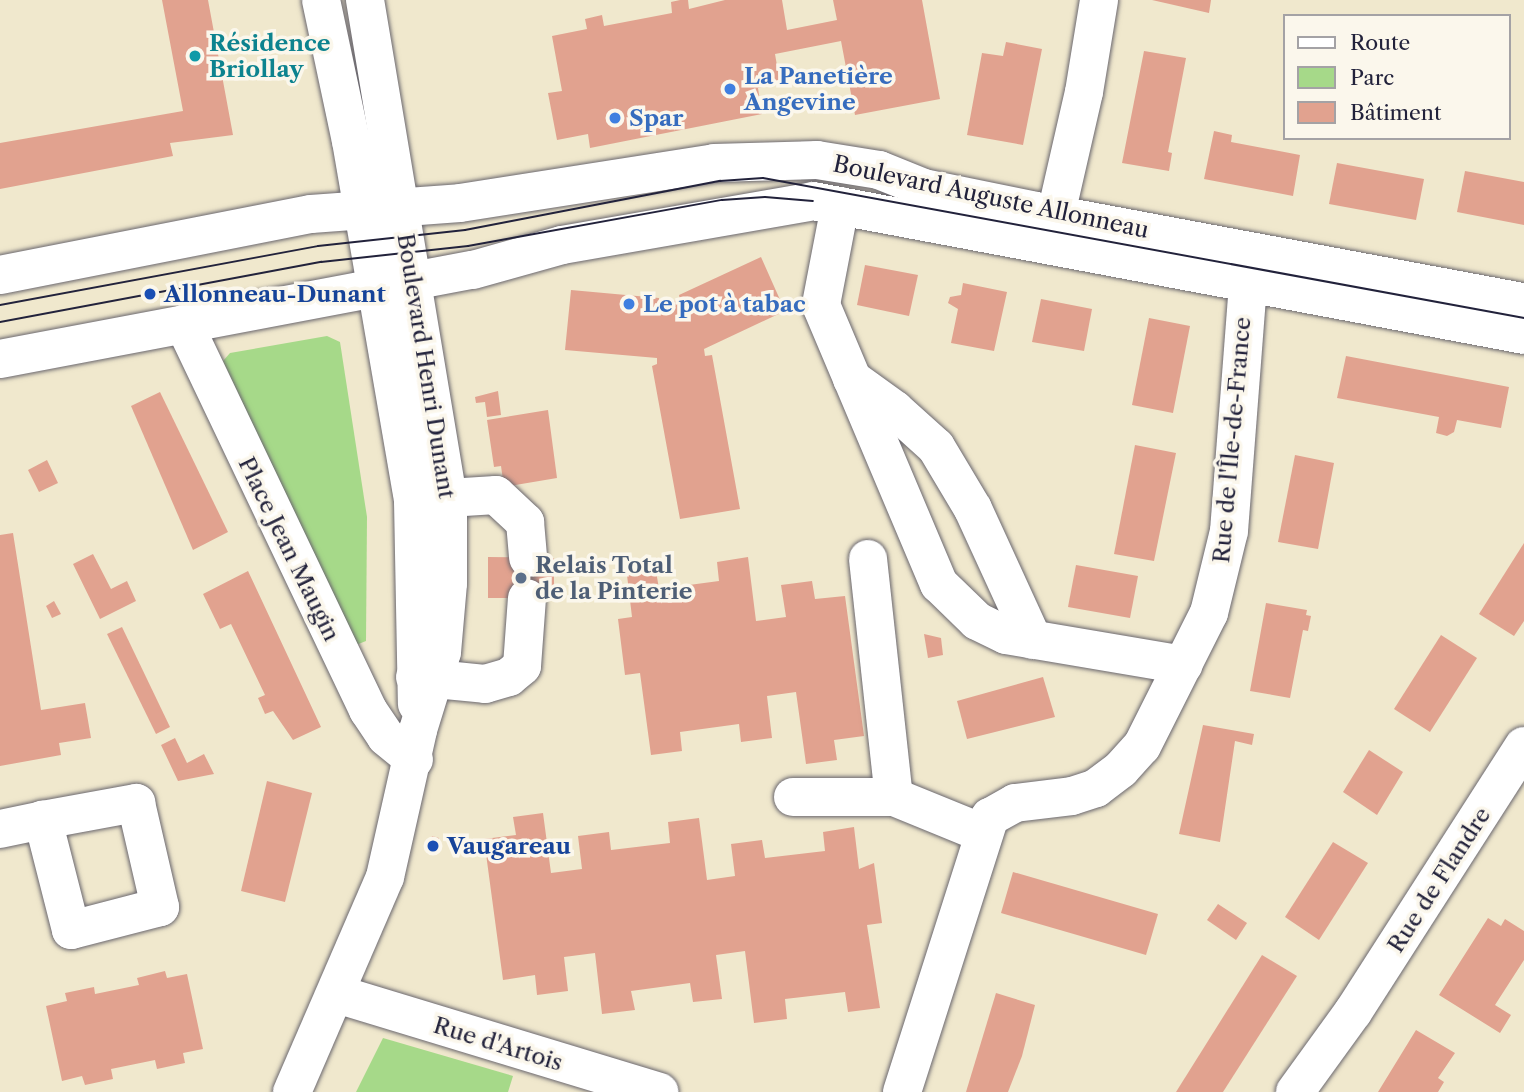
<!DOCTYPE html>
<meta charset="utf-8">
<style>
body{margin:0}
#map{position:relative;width:1524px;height:1092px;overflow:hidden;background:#f0e8cd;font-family:"Libre Caslon Text",serif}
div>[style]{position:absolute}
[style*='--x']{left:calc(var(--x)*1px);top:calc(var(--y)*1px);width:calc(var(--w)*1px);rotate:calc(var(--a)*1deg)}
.green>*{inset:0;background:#a6d989}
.building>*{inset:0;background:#e1a28f}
.roads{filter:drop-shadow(0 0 2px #6a676e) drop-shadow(0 0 2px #6a676e)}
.minor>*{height:38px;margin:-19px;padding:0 19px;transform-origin:19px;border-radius:19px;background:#fff}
.tram>*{height:2px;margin:-1px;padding:0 1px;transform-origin:1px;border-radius:1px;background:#22223b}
.dots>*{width:19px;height:19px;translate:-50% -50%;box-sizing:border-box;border:4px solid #fbf7ec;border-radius:50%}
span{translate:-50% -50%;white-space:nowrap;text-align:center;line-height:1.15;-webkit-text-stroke:7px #fbf7ec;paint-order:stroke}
.culture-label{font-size:23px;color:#0d838f;font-weight:700}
.left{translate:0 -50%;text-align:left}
.shop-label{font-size:23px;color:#366cbe;font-weight:700}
.street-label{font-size:23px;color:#22223b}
.transit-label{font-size:23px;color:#164399;font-weight:700}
.service-label{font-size:23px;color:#4e5e75;font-weight:700}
.legend{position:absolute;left:1283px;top:14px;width:228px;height:126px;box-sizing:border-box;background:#fbf7ec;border:2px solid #a4a2a5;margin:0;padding:9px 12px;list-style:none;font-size:21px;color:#22223b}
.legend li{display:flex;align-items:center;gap:14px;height:35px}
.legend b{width:35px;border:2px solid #a4a2a5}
</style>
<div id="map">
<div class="green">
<div style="clip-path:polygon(327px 336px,340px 342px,367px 517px,366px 641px,356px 645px,223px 361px,230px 353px)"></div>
<div style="clip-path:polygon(383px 1038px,513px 1076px,508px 1092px,356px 1092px)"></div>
</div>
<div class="building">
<div style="clip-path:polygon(162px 0,208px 0,233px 135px,170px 143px,173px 156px,0 189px,0 143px,183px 111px)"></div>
<div style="clip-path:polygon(680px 0,688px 0,689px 9px,725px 0,782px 0,787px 30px,837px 20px,833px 0,922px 0,940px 99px,855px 115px,841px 41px,775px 54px,780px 83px,758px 88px,762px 114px,590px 148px,588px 134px,557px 140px,548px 93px,562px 91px,552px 36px,587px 29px,585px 19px,602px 15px,604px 26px,672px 13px,671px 2px)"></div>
<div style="clip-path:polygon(1152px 0,1211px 0,1209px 13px)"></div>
<div style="clip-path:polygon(1006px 42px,1042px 49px,1023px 145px,967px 135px,982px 53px,1003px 56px)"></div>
<div style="clip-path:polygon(1144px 51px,1186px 58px,1168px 152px,1172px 153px,1169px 171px,1122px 163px)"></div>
<div style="clip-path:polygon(1214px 131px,1232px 135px,1231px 142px,1300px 155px,1293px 196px,1204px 179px)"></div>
<div style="clip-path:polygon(1337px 163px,1424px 179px,1416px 220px,1329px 204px)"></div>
<div style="clip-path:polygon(1465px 171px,1524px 182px,1524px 225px,1457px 212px)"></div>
<div style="clip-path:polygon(761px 257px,785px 311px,704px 349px,705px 356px,712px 355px,740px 509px,680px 519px,652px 366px,657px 364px,657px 358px,565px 350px,571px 290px,659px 298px,659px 303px,680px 300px,679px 295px)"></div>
<div style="clip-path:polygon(865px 265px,918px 275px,909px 316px,857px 305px)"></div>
<div style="clip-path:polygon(963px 283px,1007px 292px,994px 351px,951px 343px,958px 309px,948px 303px,950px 297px,961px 295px)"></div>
<div style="clip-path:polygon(1041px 299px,1092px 309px,1084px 351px,1032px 342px)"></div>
<div style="clip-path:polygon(1149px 318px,1190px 326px,1173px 413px,1132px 405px)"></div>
<div style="clip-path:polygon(1346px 356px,1509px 387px,1501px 428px,1457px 420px,1454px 432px,1447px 436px,1436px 433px,1439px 417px,1337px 398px)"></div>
<div style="clip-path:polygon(498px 391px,501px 415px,487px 417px,485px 402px,476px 403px,475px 397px)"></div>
<div style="clip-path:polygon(160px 392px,228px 532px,193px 550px,131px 406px)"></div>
<div style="clip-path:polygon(548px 410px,557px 478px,504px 487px,501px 466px,494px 467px,487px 420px)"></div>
<div style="clip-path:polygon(1135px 445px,1176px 453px,1154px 561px,1114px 554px)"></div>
<div style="clip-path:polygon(1295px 455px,1334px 463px,1318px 549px,1278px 542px)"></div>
<div style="clip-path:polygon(47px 460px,58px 483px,39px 492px,28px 470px)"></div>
<div style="clip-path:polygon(13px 533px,41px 710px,85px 703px,91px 738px,59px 743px,61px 755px,0 766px,0 535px)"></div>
<div style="clip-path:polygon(1524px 543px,1524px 621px,1514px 636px,1479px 614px)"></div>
<div style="clip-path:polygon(93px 554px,111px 589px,127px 581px,136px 601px,100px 619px,73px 564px)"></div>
<div style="clip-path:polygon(488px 557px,554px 558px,554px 598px,488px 598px)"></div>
<div style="clip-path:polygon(748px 557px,756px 621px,786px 617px,781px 585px,812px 581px,815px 599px,845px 596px,864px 736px,834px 740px,837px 760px,806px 764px,796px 692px,767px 696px,772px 738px,741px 742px,739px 724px,680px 732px,682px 751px,651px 755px,640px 673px,625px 675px,618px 619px,632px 617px,627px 575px,656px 571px,659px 589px,719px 581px,717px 562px)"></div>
<div style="clip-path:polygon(1076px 565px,1138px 576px,1130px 618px,1068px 607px)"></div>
<div style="clip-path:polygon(248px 571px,321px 727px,293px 740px,273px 711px,265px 714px,258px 698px,265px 695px,231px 624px,220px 629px,203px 594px)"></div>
<div style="clip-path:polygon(54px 601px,61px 614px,52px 618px,46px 606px)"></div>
<div style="clip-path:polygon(1266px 603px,1307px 610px,1306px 615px,1311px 616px,1308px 631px,1303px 630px,1290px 698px,1250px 691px)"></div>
<div style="clip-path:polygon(122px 627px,170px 727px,156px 734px,107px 634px)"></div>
<div style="clip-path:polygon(924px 634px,941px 638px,943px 655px,928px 658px)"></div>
<div style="clip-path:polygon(1441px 635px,1477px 658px,1430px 732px,1394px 709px)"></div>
<div style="clip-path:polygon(1043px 677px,1055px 717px,967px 739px,957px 701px)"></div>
<div style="clip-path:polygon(1203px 725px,1254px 734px,1252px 745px,1235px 741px,1220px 842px,1179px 834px)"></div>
<div style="clip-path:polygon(175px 738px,187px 763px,204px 754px,214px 774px,178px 781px,161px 745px)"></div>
<div style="clip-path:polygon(1369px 750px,1403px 772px,1377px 815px,1343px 792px)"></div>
<div style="clip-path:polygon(267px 781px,312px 793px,285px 902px,241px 891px)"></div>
<div style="clip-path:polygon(543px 813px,551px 873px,582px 869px,578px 836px,609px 832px,611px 850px,670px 843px,668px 822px,699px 818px,707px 880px,735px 876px,731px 844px,762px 840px,765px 858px,825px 851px,823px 832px,854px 827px,859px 869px,874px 863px,882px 923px,867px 925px,880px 1008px,848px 1012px,845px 992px,785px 999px,787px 1019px,754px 1023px,745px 951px,716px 955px,722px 999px,693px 1002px,690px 983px,631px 991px,635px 1010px,602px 1014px,595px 953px,564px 957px,568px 991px,537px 995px,535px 975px,503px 980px,484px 839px,516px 835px,513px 817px)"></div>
<div style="clip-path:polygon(432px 836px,439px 838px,435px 855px,427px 853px)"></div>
<div style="clip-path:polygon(1333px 842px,1368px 863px,1319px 940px,1285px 917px)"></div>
<div style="clip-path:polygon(1013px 872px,1158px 914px,1146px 955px,1001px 913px)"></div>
<div style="clip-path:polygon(1218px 904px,1247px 923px,1236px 940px,1207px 920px)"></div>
<div style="clip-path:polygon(1488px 918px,1501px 926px,1505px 919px,1524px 931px,1524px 960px,1495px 1005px,1511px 1015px,1500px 1033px,1439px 995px)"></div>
<div style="clip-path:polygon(1262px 955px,1297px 976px,1223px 1092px,1176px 1092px)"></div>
<div style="clip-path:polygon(165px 971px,167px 978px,187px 974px,203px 1049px,183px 1053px,185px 1063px,157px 1069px,155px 1060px,111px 1069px,113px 1079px,85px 1085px,82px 1076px,62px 1081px,46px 1006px,67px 1001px,65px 993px,94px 987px,95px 994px,139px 985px,137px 978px)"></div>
<div style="clip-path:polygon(996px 993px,1035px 1005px,1022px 1056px,1008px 1092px,966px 1092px)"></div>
<div style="clip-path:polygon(1416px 1030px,1455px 1053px,1438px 1078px,1444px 1082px,1438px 1092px,1378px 1092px)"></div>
</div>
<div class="roads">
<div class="minor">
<div style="--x:321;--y:0;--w:144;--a:78"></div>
<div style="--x:351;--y:141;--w:365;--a:80.2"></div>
<div style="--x:413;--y:501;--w:203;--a:88.9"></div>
<div style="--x:840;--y:206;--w:101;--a:100.9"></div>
<div style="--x:821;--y:305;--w:303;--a:67.1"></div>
<div style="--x:939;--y:584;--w:53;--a:44.2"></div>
<div style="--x:977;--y:621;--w:32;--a:26"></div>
<div style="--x:1006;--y:635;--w:180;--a:9.6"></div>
<div style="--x:1056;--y:214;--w:125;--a:-77.1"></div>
<div style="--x:1084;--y:92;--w:93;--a:-80.7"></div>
<div style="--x:0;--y:275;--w:317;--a:-11.1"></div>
<div style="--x:311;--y:214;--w:149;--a:-4.2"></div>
<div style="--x:460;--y:203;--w:257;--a:-8.9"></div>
<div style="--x:714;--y:163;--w:103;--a:-1.7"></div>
<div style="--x:817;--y:160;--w:63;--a:9.2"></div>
<div style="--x:879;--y:170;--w:48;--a:21.8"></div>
<div style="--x:924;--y:188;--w:114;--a:11.6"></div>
<div style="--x:1036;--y:211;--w:496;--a:10.6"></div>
<div style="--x:184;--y:324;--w:428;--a:64.5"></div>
<div style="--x:368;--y:710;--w:32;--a:56"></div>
<div style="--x:386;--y:737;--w:36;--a:39"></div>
<div style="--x:0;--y:359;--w:481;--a:-10.7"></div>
<div style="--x:473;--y:270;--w:92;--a:-15.7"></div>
<div style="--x:562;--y:245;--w:255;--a:-9.9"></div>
<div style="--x:813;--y:201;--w:724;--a:10.67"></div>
<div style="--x:852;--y:379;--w:53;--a:35.8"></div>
<div style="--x:895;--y:410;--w:55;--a:42.1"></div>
<div style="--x:936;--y:447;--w:72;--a:59.2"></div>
<div style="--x:973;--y:509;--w:144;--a:65.4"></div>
<div style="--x:448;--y:498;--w:48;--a:-3.6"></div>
<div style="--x:496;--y:495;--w:40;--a:43"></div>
<div style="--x:525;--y:522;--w:36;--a:85"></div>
<div style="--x:868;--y:559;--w:239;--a:83.8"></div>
<div style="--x:894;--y:797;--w:95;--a:22.2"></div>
<div style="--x:415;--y:677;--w:70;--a:5.7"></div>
<div style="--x:485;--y:684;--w:25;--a:-16"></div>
<div style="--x:509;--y:677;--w:17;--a:-40"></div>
<div style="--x:522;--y:666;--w:68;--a:-85.8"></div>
<div style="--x:793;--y:797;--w:101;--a:0"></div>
<div style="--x:0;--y:829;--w:44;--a:-11.8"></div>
<div style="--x:43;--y:820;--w:95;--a:-10.4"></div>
<div style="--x:136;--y:803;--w:107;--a:77"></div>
<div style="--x:160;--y:907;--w:92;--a:165.5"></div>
<div style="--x:71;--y:930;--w:114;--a:-104.3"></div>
<div style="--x:337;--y:994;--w:337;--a:16.9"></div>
<div style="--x:292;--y:1092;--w:234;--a:-66.6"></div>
<div style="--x:385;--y:877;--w:151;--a:-77.3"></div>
<div style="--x:418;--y:730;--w:82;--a:-72.9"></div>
<div style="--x:442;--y:652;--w:69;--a:-85"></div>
<div style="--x:448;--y:583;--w:85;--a:-90"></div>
<div style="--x:448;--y:498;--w:505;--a:-99.46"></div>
<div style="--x:902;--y:1092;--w:289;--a:-72.3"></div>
<div style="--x:990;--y:817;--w:29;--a:-29"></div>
<div style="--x:1015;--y:803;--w:57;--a:-7"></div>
<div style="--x:1072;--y:796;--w:25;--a:-18"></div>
<div style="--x:1096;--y:788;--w:31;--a:-37"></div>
<div style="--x:1121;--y:769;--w:31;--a:-48"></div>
<div style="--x:1142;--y:746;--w:149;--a:-63.3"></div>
<div style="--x:1209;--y:613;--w:84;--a:-76.3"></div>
<div style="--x:1229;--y:531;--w:249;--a:-85.6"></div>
<div style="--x:1295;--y:1092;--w:99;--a:-54.1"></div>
<div style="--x:1353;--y:1012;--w:316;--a:-57.3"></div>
</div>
</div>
<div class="tram">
<div style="--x:0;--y:305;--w:323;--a:-10.5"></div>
<div style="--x:318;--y:246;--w:148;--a:-6.2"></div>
<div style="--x:465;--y:230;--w:260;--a:-10.9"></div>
<div style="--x:720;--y:181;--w:43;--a:-4"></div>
<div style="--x:763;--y:178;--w:774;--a:10.42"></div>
<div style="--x:0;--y:322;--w:327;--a:-10.6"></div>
<div style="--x:321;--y:262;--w:148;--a:-6.2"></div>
<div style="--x:468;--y:246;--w:258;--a:-10.3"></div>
<div style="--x:722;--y:200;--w:43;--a:-4"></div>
<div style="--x:765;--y:197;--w:48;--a:4.8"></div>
</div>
<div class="dots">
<div style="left:195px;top:56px;background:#0f9aa8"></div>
<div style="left:730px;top:89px;background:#3f7fe0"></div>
<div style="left:615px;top:118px;background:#3f7fe0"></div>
<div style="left:150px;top:294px;background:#1a4fb4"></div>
<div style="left:629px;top:304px;background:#3f7fe0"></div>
<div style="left:521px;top:578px;background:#5c6f8a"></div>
<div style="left:433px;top:846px;background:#1a4fb4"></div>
</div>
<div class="culture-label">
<span class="left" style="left:209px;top:56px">Résidence<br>Briollay</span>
</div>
<div class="shop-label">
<span class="left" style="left:744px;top:89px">La Panetière<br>Angevine</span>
<span class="left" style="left:629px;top:118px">Spar</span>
<span class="left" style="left:643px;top:304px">Le pot à tabac</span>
</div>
<div class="street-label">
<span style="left:991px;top:197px;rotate:12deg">Boulevard Auguste Allonneau</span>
<span style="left:426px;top:366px;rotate:81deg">Boulevard Henri Dunant</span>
<span style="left:1232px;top:440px;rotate:-85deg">Rue de l'Île-de-France</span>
<span style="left:289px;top:549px;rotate:64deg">Place Jean Maugin</span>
<span style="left:1439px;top:880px;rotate:-57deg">Rue de Flandre</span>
<span style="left:498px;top:1044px;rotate:17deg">Rue d'Artois</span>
</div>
<div class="transit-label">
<span class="left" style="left:164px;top:294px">Allonneau-Dunant</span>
<span class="left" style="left:447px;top:846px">Vaugareau</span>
</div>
<div class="service-label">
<span class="left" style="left:535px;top:578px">Relais Total<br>de la Pinterie</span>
</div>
<ul class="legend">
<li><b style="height:9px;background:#fff"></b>Route</li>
<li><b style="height:19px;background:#a6d989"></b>Parc</li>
<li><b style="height:19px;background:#e1a28f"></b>Bâtiment</li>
</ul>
</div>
